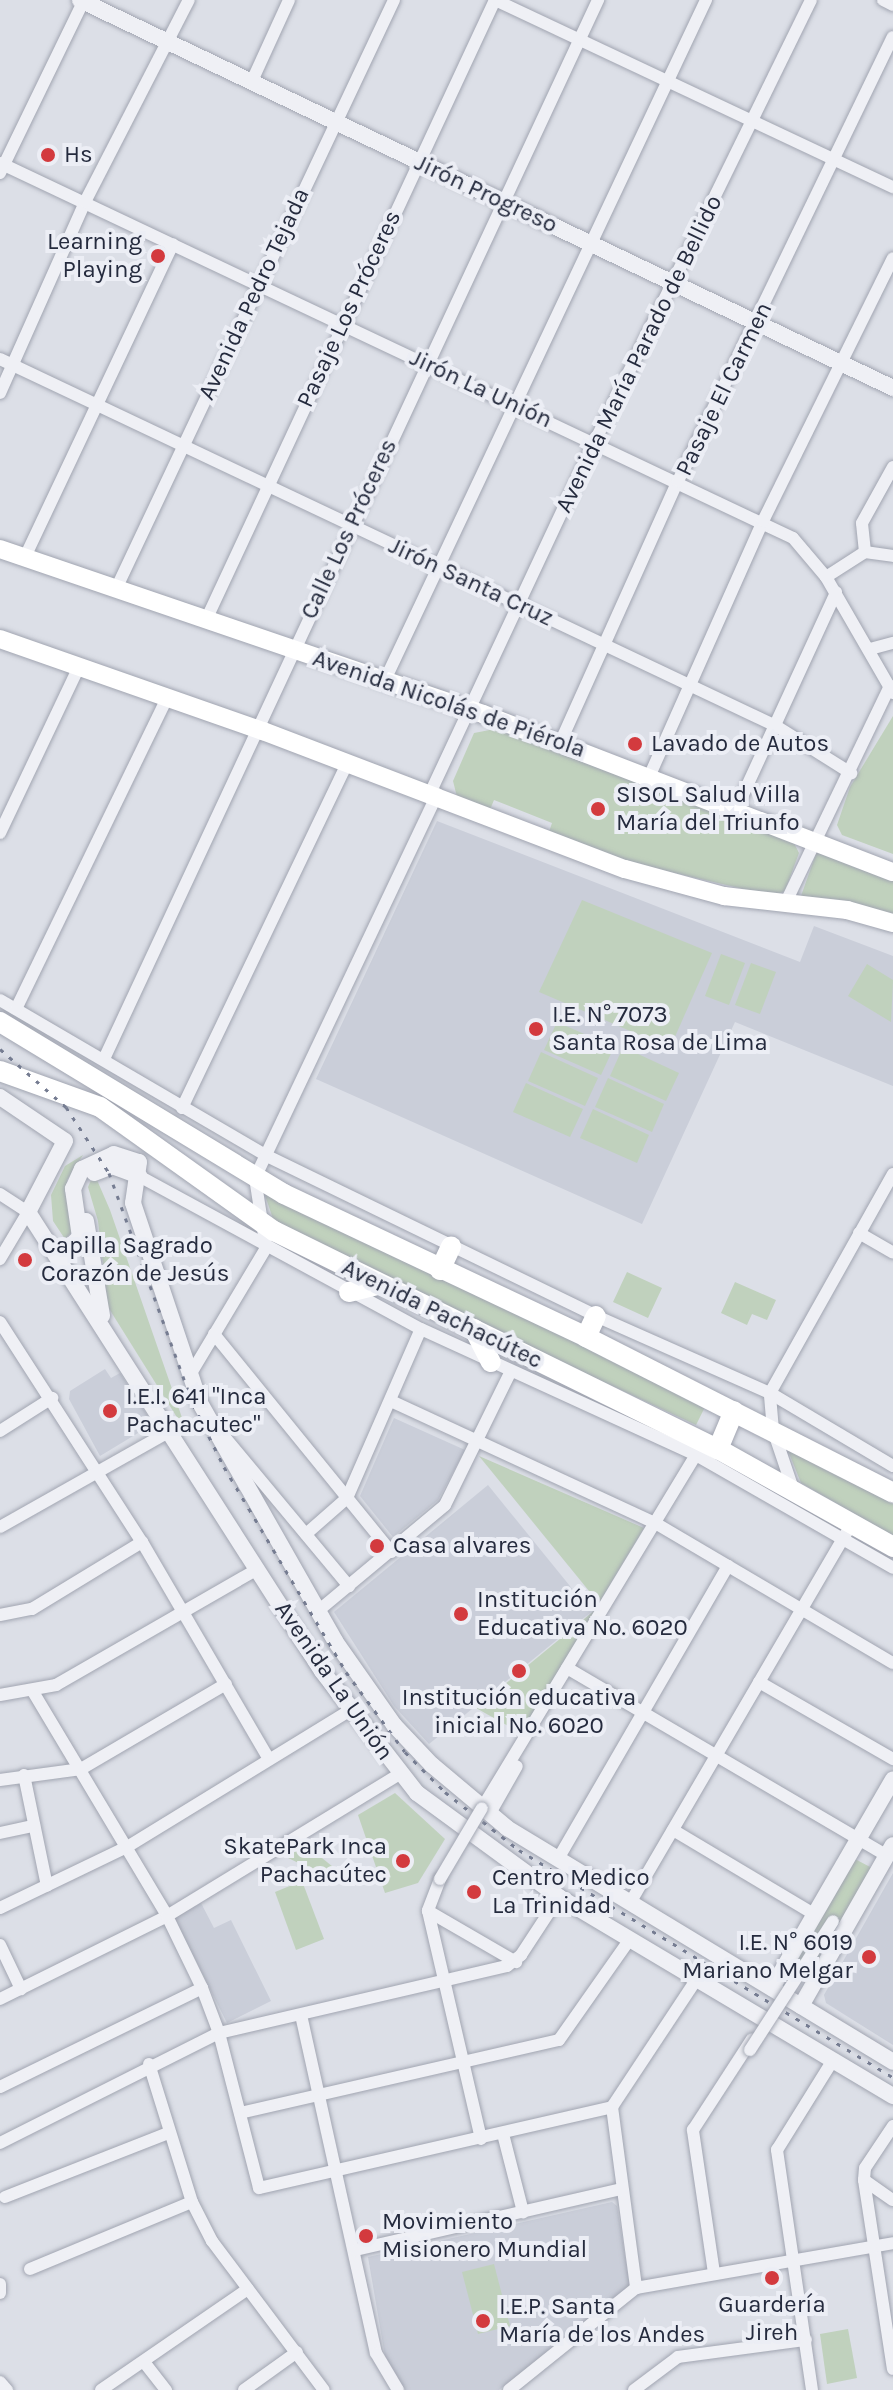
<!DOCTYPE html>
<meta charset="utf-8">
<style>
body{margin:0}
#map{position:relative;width:893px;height:2390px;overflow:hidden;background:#dcdfe7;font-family:Karla,sans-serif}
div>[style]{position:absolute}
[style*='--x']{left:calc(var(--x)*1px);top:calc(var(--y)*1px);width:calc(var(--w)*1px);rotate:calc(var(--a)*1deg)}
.built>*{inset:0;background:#caced9}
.green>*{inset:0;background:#c0d1bd}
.roads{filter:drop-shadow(0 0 2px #a1a5b1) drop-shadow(0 0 2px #a1a5b1)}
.minor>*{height:12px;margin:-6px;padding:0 6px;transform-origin:6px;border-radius:6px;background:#eff0f5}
.tertiary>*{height:16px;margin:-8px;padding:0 8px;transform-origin:8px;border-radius:8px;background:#eff0f5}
.secondary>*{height:18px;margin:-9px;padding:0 9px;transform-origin:9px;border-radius:9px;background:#fff}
.primary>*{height:20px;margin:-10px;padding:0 10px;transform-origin:10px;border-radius:10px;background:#fff}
.rail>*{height:3px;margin-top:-1.5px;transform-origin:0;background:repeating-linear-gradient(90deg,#757c91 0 4px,transparent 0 12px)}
.bridges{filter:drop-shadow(0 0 2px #a1a5b1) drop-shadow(0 0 2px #a1a5b1)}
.minor-bridge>*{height:12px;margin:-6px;padding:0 6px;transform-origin:6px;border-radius:6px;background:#eff0f5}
.dots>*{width:22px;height:22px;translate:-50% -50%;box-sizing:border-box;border:4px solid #eceef5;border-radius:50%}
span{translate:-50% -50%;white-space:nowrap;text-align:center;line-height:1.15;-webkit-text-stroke:8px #eceef5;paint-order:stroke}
.poi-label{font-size:24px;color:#252b3e}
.left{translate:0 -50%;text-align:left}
.right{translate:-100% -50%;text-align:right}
.street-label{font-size:24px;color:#252b3e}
</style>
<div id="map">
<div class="built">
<div style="clip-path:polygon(437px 821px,800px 962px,814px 926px,893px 956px,893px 1086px,735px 1022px,642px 1224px,316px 1079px)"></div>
<div style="clip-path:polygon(105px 1369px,111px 1378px,120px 1373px,153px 1424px,100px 1456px,69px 1399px,70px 1391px)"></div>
<div style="clip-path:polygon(394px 1418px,465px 1450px,438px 1500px,393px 1537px,360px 1496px)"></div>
<div style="clip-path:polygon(488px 1485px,591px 1612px,429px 1744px,394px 1706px,334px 1612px)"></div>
<div style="clip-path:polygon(893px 1873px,893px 2045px,826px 2003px,824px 1995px)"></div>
<div style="clip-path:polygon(201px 1903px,214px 1928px,231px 1920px,271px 2001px,227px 2023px,174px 1917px)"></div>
<div style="clip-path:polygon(612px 2202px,617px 2206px,630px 2287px,499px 2390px,405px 2390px,385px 2356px,368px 2257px)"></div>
</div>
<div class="green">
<div style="clip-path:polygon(893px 716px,893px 854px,842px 835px,837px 825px,850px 787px)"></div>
<div style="clip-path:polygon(495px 729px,793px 841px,799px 853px,785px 891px,774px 896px,636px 864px,548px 835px,552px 823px,494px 800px,489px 812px,458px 801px,453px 781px,474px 733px)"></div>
<div style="clip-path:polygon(817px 851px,893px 877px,893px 917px,801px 896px)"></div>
<div style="clip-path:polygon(582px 900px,712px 953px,670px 1048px,539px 992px)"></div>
<div style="clip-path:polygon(721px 954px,745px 963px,729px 1005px,705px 996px)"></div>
<div style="clip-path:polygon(751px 963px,776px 972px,760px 1014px,735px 1005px)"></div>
<div style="clip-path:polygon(867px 964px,893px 980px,891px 1022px,848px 996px)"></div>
<div style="clip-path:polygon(557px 1022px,614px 1047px,601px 1075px,544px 1050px)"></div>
<div style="clip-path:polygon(623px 1047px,679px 1073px,666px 1101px,610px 1076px)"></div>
<div style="clip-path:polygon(541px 1052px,598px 1078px,585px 1106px,528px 1081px)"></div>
<div style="clip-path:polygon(608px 1078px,664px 1104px,652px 1132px,595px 1107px)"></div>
<div style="clip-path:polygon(526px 1083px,583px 1109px,570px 1137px,513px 1112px)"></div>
<div style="clip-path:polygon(593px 1109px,649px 1135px,637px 1163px,580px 1138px)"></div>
<div style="clip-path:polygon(83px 1155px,67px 1180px,74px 1230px,65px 1239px,53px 1221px,51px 1195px,65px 1166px)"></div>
<div style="clip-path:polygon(94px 1173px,110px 1210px,188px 1435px,108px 1307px,98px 1221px,88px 1187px)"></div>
<div style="clip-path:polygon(264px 1192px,706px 1405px,696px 1425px,302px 1241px,275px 1225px)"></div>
<div style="clip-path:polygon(627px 1272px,662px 1288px,648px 1318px,613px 1302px)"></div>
<div style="clip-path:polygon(735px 1282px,776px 1300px,767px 1320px,752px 1314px,747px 1325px,721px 1313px)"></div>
<div style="clip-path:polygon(787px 1448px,893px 1504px,893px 1536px,801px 1483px)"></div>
<div style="clip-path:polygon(479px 1456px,644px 1528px,599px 1603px,598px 1602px)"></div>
<div style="clip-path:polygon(595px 1610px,521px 1733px,476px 1708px)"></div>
<div style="clip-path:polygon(395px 1793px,445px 1839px,418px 1883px,385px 1893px,358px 1815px)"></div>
<div style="clip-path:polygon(306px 1845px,338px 1871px,332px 1879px,286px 1857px)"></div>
<div style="clip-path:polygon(853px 1858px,874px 1869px,810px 1983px,789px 1970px)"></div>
<div style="clip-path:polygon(302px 1881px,324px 1939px,296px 1950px,275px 1892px)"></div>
<div style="clip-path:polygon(494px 2264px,510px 2326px,478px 2334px,462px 2272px)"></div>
<div style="clip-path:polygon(848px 2329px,857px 2378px,827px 2384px,820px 2334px)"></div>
</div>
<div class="roads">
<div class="minor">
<div style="--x:883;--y:0;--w:11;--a:27"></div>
<div style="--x:252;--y:81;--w:89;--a:-65.4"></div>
<div style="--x:0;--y:163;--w:877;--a:25.31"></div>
<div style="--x:793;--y:538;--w:51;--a:49.8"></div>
<div style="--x:826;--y:577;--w:134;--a:60"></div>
<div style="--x:0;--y:173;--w:190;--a:-64.1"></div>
<div style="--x:0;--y:359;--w:858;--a:25.31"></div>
<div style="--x:776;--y:726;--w:89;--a:32.1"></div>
<div style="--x:0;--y:393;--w:209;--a:-66"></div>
<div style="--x:85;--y:202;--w:227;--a:-62.8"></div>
<div style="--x:865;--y:552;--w:29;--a:-96"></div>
<div style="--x:862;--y:523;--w:64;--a:-61"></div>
<div style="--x:25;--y:557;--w:346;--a:-64.7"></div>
<div style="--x:826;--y:577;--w:46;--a:-32.7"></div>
<div style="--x:865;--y:552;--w:28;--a:8"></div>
<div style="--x:116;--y:589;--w:651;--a:-64.73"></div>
<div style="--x:206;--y:620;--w:684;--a:-65.01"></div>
<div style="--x:495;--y:0;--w:440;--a:25.2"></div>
<div style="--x:870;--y:649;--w:24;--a:-15"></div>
<div style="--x:385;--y:680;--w:752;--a:-64.73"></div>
<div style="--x:560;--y:743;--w:287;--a:-65.8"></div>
<div style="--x:678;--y:481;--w:493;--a:-64.2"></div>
<div style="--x:649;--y:777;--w:280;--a:-66"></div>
<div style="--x:763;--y:521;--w:293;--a:-63.7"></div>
<div style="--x:433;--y:798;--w:9;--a:-96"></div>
<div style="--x:432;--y:789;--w:382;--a:-64.9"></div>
<div style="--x:594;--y:443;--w:493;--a:-63.9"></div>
<div style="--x:735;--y:812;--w:242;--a:-65.3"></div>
<div style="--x:0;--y:833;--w:184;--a:-64.6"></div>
<div style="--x:786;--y:902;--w:240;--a:-64.3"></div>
<div style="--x:0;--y:1000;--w:307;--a:30.3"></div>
<div style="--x:265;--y:1155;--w:368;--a:25.9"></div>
<div style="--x:596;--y:1316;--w:190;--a:23.9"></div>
<div style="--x:770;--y:1393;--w:143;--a:30.7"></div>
<div style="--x:16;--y:1009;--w:346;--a:-64.1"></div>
<div style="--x:104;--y:1059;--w:1169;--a:-64.99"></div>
<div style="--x:182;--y:1108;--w:382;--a:-64.4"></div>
<div style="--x:139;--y:1176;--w:321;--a:28.5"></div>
<div style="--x:421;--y:1329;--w:302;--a:24.6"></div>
<div style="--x:696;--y:1455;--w:227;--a:29.8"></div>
<div style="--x:0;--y:1194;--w:33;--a:33"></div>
<div style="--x:28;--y:1212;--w:55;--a:120.8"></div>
<div style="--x:859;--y:1233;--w:39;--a:30"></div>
<div style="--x:0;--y:1322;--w:262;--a:57.2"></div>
<div style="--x:142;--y:1542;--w:250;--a:59.7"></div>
<div style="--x:214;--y:1334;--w:281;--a:50.9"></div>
<div style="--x:190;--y:1375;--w:148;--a:-59.1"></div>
<div style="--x:266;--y:1248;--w:71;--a:-98.9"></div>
<div style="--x:255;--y:1178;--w:425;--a:-64.6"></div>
<div style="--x:391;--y:1401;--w:291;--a:24.8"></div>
<div style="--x:655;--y:1523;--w:276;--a:30.5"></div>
<div style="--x:0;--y:1431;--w:62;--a:-32.4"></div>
<div style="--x:223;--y:1435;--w:197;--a:50.2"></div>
<div style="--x:793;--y:1489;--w:62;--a:-108.7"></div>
<div style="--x:773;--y:1430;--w:37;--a:-95"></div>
<div style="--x:770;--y:1393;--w:251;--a:-60.7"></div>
<div style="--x:0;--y:1527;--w:197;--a:-29.4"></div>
<div style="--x:306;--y:1534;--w:55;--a:-41.3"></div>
<div style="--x:347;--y:1498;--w:184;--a:-66.4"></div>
<div style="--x:318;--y:1611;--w:165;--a:-39.8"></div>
<div style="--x:445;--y:1505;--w:149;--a:-63.8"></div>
<div style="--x:0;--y:1615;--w:33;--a:-11"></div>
<div style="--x:32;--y:1609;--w:129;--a:-31.3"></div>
<div style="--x:567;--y:1668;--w:371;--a:30.4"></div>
<div style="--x:759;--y:1682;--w:155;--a:29.9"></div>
<div style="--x:32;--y:1690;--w:263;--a:59.1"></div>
<div style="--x:167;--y:1916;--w:80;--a:64.1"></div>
<div style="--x:202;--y:1988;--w:48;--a:69.3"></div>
<div style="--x:219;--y:2033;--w:160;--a:75.5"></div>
<div style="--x:259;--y:2188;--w:362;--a:-12.9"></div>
<div style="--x:612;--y:2107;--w:156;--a:-56.5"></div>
<div style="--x:0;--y:1695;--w:57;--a:-10.1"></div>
<div style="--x:56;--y:1685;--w:233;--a:-29.9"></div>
<div style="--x:24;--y:1775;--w:113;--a:78.3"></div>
<div style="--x:0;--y:1780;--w:82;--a:-7.7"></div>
<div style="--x:81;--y:1769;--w:168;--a:-30.4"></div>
<div style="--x:482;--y:1808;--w:413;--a:-58.8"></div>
<div style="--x:489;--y:1815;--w:56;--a:-60.3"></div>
<div style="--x:673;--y:1830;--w:164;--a:30.8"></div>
<div style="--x:0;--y:1833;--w:35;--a:-12"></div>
<div style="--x:558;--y:1859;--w:339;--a:-59.9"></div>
<div style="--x:440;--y:1879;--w:34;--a:111"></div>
<div style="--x:428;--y:1911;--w:234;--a:76.9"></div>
<div style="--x:630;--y:1903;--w:430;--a:-59.7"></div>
<div style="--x:0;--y:1908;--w:141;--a:-25.7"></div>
<div style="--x:127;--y:1847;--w:260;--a:-31.5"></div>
<div style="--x:428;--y:1911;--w:102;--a:30.1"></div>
<div style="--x:0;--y:1945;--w:49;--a:64.5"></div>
<div style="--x:0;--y:1999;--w:186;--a:-26.4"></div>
<div style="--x:167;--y:1916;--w:273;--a:-31.4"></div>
<div style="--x:301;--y:2015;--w:346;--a:77.5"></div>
<div style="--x:376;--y:2353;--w:43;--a:59.3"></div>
<div style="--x:149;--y:2064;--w:145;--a:72.7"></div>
<div style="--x:192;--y:2202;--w:44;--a:62.9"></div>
<div style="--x:212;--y:2241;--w:186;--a:53.1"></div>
<div style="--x:0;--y:2087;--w:225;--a:-26.1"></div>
<div style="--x:612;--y:2107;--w:183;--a:82.4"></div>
<div style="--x:240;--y:2113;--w:327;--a:-12.9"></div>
<div style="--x:559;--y:2040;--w:123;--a:-54.9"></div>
<div style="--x:893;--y:2126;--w:50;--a:123.7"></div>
<div style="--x:865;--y:2168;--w:12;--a:95"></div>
<div style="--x:864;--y:2180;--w:191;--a:81.3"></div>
<div style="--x:503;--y:2134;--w:81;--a:75.6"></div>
<div style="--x:0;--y:2143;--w:245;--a:-26.7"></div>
<div style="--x:219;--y:2033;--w:296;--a:-13.1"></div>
<div style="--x:507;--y:1966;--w:18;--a:-38"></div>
<div style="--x:521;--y:1955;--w:69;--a:-56.8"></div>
<div style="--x:864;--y:2180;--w:35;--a:35"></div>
<div style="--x:5;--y:2197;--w:175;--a:-21.4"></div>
<div style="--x:355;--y:2250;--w:274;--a:-12.9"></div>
<div style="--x:30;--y:2269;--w:175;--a:-22.5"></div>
<div style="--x:714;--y:2273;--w:145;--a:-98.4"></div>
<div style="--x:693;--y:2130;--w:108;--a:-57"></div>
<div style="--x:0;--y:2284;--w:9;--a:90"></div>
<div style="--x:144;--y:2362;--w:36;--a:52"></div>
<div style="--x:0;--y:2382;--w:11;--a:49"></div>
<div style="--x:101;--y:2390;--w:178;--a:-34.5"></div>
<div style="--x:244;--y:2390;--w:65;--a:-35.6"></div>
<div style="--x:509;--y:2390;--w:163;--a:-38.8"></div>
<div style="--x:636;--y:2288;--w:261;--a:-9.9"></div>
<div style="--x:634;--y:2390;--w:55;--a:-36.9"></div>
<div style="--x:678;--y:2357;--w:129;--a:-7.6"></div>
<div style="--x:812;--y:2390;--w:243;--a:-98.3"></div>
<div style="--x:777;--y:2150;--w:106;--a:-58.1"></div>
</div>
<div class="tertiary">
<div style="--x:80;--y:0;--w:901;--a:25.51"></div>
<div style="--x:0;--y:1097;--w:78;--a:34.1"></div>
<div style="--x:65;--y:1141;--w:80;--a:117.5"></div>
<div style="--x:28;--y:1212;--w:545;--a:57.36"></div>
<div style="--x:322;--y:1671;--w:155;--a:52.1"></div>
<div style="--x:417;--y:1793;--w:176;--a:36.2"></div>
<div style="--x:559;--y:1897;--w:389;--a:30.8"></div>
<div style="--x:94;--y:1173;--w:19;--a:-21"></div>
<div style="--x:112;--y:1166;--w:29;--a:20"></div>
<div style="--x:86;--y:1221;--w:96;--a:80.4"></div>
<div style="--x:58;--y:1258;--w:30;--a:-44"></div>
<div style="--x:80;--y:1237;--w:49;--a:-98.3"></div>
<div style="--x:73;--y:1189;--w:22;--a:-66"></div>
<div style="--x:82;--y:1169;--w:35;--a:-25"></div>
<div style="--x:114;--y:1154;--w:26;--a:18"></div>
<div style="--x:139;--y:1162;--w:41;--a:98.3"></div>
<div style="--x:133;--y:1203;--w:211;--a:71.5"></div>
<div style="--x:200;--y:1403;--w:274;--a:60.4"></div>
<div style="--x:335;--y:1641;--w:103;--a:54.9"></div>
<div style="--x:394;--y:1725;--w:55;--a:46.5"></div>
<div style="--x:432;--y:1765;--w:98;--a:40"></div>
<div style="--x:507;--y:1828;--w:451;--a:31.2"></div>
<div style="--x:772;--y:1988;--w:241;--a:-59.9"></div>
<div style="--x:801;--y:2006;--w:185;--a:-60.3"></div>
</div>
<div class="secondary">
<div style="--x:0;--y:549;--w:510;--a:18.86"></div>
<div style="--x:483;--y:714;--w:439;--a:21.1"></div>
<div style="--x:0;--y:639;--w:279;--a:19.3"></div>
<div style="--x:263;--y:731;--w:387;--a:20.9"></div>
<div style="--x:625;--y:869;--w:103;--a:15.3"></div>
<div style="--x:724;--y:896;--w:124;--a:6.5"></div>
<div style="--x:847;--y:910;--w:48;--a:15.8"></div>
</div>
<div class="primary">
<div style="--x:0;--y:1022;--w:332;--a:31.2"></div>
<div style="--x:284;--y:1194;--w:334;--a:25.3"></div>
<div style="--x:586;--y:1337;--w:344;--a:26.9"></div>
<div style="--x:0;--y:1071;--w:106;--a:19.8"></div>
<div style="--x:100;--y:1107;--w:214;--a:35.5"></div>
<div style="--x:274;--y:1231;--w:495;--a:26.2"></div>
<div style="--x:718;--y:1449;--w:201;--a:29.2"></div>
<div style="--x:440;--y:1270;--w:26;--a:-65"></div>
<div style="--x:349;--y:1292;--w:32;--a:-14"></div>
<div style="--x:474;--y:1329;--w:37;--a:63"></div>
<div style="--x:586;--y:1337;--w:23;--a:-65"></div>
<div style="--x:718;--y:1449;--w:41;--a:-67.2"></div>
</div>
</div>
<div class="rail">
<div style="--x:0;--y:1049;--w:88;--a:41.3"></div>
<div style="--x:66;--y:1107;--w:79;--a:56.9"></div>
<div style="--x:109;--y:1173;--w:246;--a:70"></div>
<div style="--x:193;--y:1404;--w:70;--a:63.8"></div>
<div style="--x:224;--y:1467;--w:239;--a:59.2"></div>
<div style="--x:346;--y:1672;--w:99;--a:53.6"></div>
<div style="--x:405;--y:1752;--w:57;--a:45"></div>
<div style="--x:445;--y:1792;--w:94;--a:38.1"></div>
<div style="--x:519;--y:1850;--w:437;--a:31.3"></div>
</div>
<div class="bridges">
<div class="minor-bridge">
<div style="--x:440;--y:1879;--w:82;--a:-59.4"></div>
<div style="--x:750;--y:2050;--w:153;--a:-57.2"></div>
</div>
</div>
<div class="dots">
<div style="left:48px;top:155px;background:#d33a3e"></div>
<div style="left:158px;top:256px;background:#d33a3e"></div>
<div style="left:635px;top:744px;background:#d33a3e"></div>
<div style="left:598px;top:809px;background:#d33a3e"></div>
<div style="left:536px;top:1029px;background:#d33a3e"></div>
<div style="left:25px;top:1260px;background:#d33a3e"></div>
<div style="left:110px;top:1411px;background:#d33a3e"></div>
<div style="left:377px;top:1546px;background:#d33a3e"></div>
<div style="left:461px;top:1614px;background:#d33a3e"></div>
<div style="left:519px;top:1671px;background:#d33a3e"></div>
<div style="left:403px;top:1861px;background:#d33a3e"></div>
<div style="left:474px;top:1892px;background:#d33a3e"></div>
<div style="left:869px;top:1957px;background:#d33a3e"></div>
<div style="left:366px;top:2236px;background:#d33a3e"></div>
<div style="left:772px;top:2278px;background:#d33a3e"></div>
<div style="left:483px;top:2321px;background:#d33a3e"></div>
</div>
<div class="poi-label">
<span class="left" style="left:64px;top:155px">Hs</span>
<span class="right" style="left:142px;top:256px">Learning<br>Playing</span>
<span class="left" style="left:651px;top:744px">Lavado de Autos</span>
<span class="left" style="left:616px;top:809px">SISOL Salud Villa<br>María del Triunfo</span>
<span class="left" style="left:552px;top:1029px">I.E. N° 7073<br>Santa Rosa de Lima</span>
<span class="left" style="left:41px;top:1260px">Capilla Sagrado<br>Corazón de Jesús</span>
<span class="left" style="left:126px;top:1411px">I.E.I. 641 "Inca<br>Pachacutec"</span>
<span class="left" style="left:393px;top:1546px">Casa alvares</span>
<span class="left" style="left:477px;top:1614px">Institución<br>Educativa No. 6020</span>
<span style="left:519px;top:1712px">Institución educativa<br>inicial No. 6020</span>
<span class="right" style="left:387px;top:1861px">SkatePark Inca<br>Pachacútec</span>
<span class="left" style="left:492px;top:1892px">Centro Medico<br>La Trinidad</span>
<span class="right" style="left:853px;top:1957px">I.E. N° 6019<br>Mariano Melgar</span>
<span class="left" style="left:382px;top:2236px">Movimiento<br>Misionero Mundial</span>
<span style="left:772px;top:2319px">Guardería<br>Jireh</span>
<span class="left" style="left:499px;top:2321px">I.E.P. Santa<br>María de los Andes</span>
</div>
<div class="street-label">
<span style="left:486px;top:194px;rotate:25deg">Jirón Progreso</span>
<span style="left:254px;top:294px;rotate:-65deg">Avenida Pedro Tejada</span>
<span style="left:349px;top:309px;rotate:-65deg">Pasaje Los Próceres</span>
<span style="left:639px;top:354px;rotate:-64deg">Avenida María Parado de Bellido</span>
<span style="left:481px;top:389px;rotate:25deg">Jirón La Unión</span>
<span style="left:724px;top:389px;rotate:-64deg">Pasaje El Carmen</span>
<span style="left:349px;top:529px;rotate:-65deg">Calle Los Próceres</span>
<span style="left:471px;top:582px;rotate:25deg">Jirón Santa Cruz</span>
<span style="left:449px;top:704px;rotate:19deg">Avenida Nicolás de Piérola</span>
<span style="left:442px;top:1314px;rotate:26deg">Avenida Pachacútec</span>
<span style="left:334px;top:1681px;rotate:55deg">Avenida La Unión</span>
</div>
</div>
